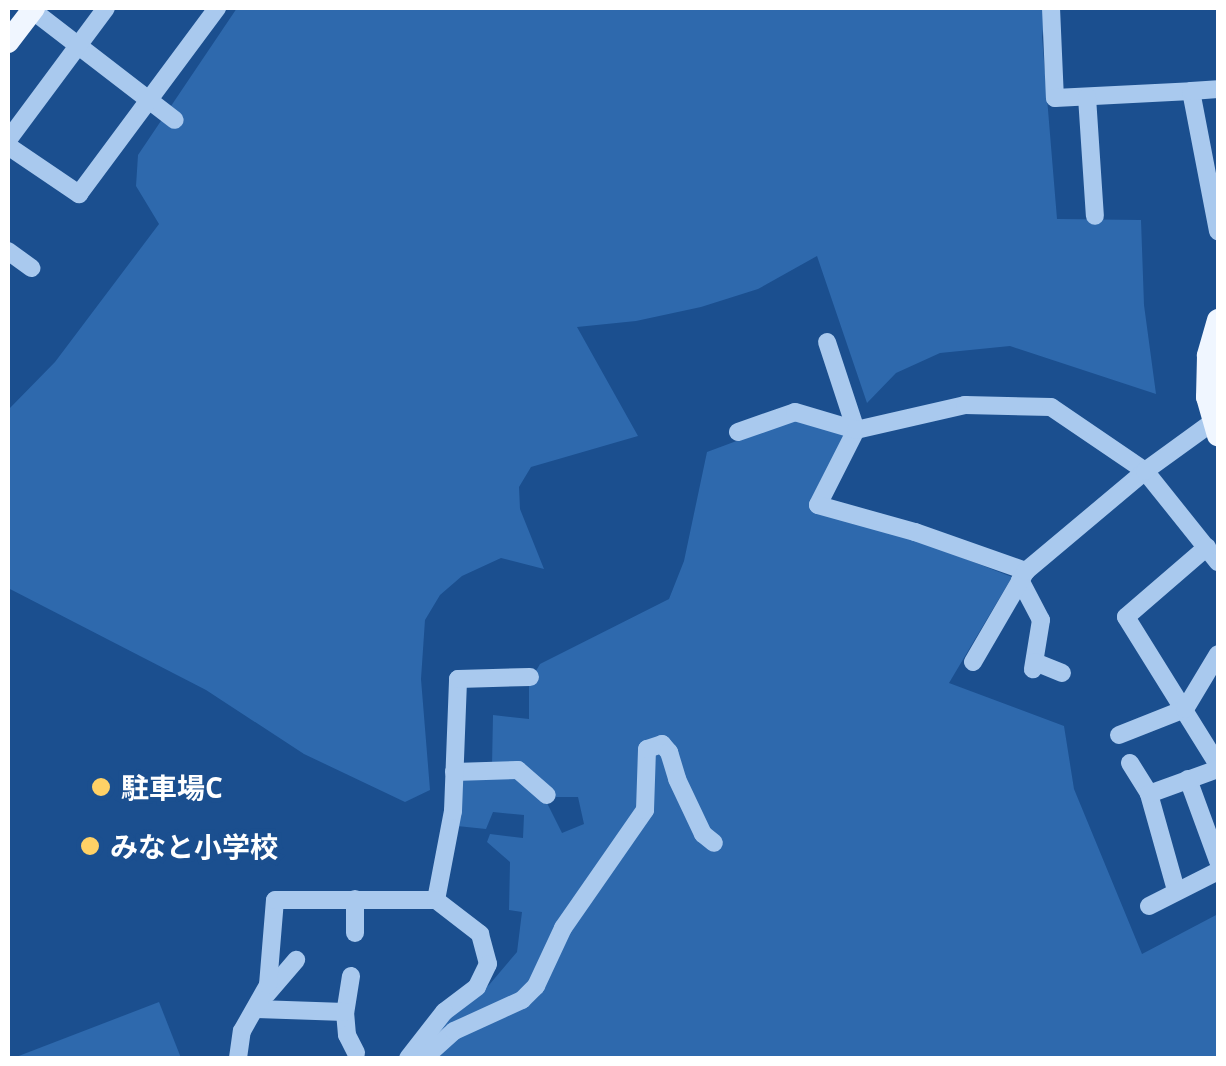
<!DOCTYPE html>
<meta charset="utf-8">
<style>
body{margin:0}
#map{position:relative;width:1226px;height:1066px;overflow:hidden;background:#1b4f8f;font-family:"Open Sans","Noto Sans JP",sans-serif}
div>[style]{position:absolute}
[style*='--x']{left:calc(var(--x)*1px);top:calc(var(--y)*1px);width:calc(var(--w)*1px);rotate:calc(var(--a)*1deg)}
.green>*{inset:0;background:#2e69ad}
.minor>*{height:18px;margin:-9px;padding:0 9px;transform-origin:9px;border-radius:9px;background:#a9c9ee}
.major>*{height:22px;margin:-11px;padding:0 11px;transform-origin:11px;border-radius:11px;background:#f0f6ff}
.dots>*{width:28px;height:28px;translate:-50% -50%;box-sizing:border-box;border:5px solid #1b4f8f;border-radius:50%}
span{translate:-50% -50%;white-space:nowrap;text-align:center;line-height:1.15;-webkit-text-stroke:9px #1b4f8f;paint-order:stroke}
.poi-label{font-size:28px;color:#fff;font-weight:700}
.left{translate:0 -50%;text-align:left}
.frame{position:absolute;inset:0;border:10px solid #fff;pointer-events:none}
</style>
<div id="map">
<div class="green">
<div style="clip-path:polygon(237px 8px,1046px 8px,1042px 37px,1057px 219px,1141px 220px,1144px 305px,1156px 394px,1010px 346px,940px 353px,896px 373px,867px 403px,817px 256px,758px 289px,701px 307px,636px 321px,577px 327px,638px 436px,531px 467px,519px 487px,520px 509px,544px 569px,501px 558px,462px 576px,440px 595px,425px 620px,421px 679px,430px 790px,405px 802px,304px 754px,206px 690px,8px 588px,8px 410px,55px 362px,159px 224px,136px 186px,138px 155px)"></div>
<div style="clip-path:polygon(793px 420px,848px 434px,812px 509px,914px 539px,1012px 577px,949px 683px,1064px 726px,1074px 789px,1142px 954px,1218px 914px,1218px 1058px,413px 1058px,446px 1014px,489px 985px,517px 952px,522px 912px,509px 910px,510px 862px,487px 842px,490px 834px,523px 838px,524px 815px,493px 812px,486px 829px,457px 826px,458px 775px,514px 773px,546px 801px,562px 833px,584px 824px,578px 797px,556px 797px,521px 767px,492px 766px,493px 715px,529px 719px,529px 683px,540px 664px,669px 599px,684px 561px,707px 452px)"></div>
<div style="clip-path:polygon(159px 1002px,181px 1058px,16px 1057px)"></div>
</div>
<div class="minor">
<div style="--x:1051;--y:8;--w:90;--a:87.5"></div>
<div style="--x:1055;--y:98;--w:136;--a:-2.9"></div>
<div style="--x:1191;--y:91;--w:143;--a:79.1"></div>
<div style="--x:32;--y:10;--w:180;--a:37.6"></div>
<div style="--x:1191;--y:91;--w:27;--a:-4"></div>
<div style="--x:1087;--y:97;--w:119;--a:86.2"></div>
<div style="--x:8;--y:140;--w:164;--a:-53.4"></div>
<div style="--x:8;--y:146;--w:86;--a:34.1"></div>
<div style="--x:79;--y:194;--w:232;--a:-53.4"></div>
<div style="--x:8;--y:251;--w:29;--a:36"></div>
<div style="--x:827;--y:342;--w:93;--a:71.8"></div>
<div style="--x:856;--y:430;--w:84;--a:116.9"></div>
<div style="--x:818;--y:505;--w:101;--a:15.6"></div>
<div style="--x:915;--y:532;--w:118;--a:19.4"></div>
<div style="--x:738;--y:432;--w:60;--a:-19.3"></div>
<div style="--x:795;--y:412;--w:64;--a:16.4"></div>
<div style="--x:856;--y:430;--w:112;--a:-12.9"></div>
<div style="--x:965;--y:405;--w:86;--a:1.3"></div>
<div style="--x:1051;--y:407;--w:114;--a:34.2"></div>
<div style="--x:1145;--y:471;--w:117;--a:51.3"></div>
<div style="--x:1207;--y:547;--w:107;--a:139.2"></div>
<div style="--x:1126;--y:617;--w:174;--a:58.1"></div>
<div style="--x:1020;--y:580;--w:45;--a:62.3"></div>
<div style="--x:1041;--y:620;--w:50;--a:99.3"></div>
<div style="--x:973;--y:662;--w:105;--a:-59.8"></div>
<div style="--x:1026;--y:571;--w:155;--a:-40"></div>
<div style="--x:1145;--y:471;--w:85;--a:-35.9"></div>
<div style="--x:1035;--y:662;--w:29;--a:22"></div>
<div style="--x:1119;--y:735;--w:71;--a:-21.5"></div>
<div style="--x:1185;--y:709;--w:64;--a:-59"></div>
<div style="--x:1130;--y:763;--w:36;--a:58"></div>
<div style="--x:1149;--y:794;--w:100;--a:74.3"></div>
<div style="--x:454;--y:772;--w:64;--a:-1.8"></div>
<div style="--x:518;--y:770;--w:38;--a:41"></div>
<div style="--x:1188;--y:779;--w:87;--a:69.9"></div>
<div style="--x:1149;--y:794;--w:73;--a:-19.9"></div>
<div style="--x:436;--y:900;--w:91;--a:-79.2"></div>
<div style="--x:453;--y:811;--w:132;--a:-87.8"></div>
<div style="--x:458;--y:679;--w:72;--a:-1.6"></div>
<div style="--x:1149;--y:906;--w:77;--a:-26.9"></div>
<div style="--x:355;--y:933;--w:34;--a:-90"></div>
<div style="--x:351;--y:976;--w:36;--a:99"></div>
<div style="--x:345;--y:1012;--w:23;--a:85"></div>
<div style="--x:347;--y:1035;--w:20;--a:63"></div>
<div style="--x:267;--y:994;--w:45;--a:-49.5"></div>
<div style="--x:257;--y:1009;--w:88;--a:2"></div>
<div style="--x:238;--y:1058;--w:27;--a:-82"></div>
<div style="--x:242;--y:1031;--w:53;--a:-60.5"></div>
<div style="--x:268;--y:985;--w:85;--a:-85.3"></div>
<div style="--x:275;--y:900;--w:161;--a:0"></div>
<div style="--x:436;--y:900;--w:56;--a:37.7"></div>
<div style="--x:480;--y:934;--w:31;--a:75"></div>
<div style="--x:488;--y:964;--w:25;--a:116"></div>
<div style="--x:477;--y:987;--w:41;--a:142.9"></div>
<div style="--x:444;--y:1012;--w:58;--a:128"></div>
<div style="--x:424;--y:1058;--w:40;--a:-42"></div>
<div style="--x:454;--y:1031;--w:75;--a:-24.5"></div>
<div style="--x:522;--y:1000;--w:20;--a:-45"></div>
<div style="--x:536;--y:986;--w:64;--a:-65"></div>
<div style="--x:563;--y:928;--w:144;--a:-55.2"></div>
<div style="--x:645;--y:810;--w:61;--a:-88.1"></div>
<div style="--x:647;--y:749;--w:16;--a:-18"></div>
<div style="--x:662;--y:744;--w:11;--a:49"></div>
<div style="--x:669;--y:752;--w:28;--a:73"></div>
<div style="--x:677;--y:779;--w:61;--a:64.7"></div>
<div style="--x:703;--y:834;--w:14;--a:39"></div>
</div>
<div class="major">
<div style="--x:8;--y:42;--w:43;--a:-52.6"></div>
<div style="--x:1218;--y:320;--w:37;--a:106"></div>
<div style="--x:1208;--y:356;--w:41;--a:91.4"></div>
<div style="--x:1207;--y:397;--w:40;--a:74"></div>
</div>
<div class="dots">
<div style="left:101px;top:787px;background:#ffd166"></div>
<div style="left:90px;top:846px;background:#ffd166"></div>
</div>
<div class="poi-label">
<span class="left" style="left:121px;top:787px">駐車場C</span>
<span class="left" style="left:110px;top:846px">みなと小学校</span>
</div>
<div class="frame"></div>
</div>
